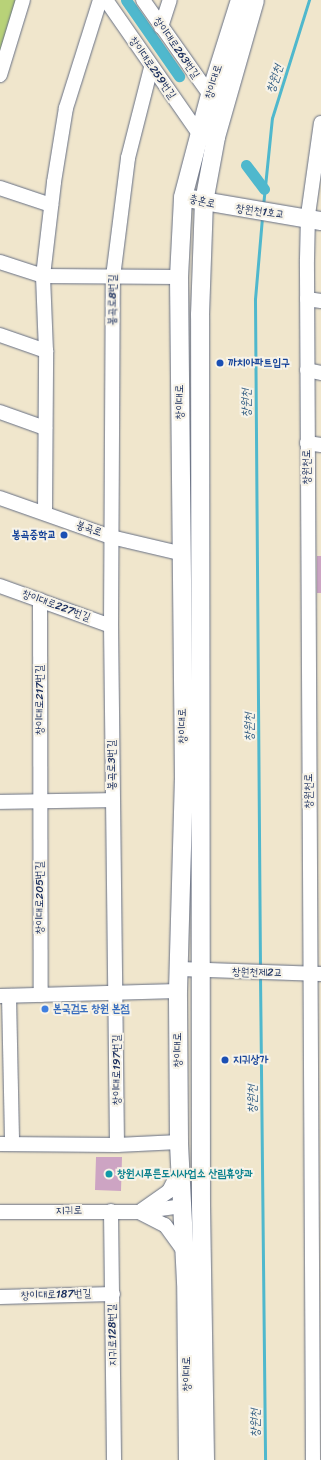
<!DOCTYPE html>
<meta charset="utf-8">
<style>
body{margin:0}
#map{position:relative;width:321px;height:1460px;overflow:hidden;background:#f0e6cc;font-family:Sriracha,"Poor Story",sans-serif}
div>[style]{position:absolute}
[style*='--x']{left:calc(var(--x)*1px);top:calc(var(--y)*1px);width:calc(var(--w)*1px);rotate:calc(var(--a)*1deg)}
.green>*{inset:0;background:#b8d278}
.stream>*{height:3px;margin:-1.5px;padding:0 1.5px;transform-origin:1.5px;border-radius:1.5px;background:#4fb8cd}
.canal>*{height:11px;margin:-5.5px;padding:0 5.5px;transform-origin:5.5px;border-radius:5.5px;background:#4fb8cd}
.building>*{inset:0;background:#cda4c3}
.roads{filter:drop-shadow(0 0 1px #666f84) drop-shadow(0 0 1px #666f84)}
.minor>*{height:14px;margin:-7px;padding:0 7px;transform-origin:7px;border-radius:7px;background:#fff}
.major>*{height:18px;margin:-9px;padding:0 9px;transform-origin:9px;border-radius:9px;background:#fff}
.dots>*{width:11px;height:11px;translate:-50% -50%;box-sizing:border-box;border:2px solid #f7f3e8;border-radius:50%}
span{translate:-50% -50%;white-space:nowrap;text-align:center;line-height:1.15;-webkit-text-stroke:4px #f7f3e8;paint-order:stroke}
.street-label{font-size:11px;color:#1b2f5e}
.transit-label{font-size:11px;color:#164399;font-weight:700}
.left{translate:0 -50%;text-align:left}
.right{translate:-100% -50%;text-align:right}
.shop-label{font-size:11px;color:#366cbe;font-weight:700}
.culture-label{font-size:11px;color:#0d838f;font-weight:700}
.water-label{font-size:12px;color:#2b587f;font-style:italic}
</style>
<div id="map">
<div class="green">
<div style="clip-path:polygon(0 0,16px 0,0 52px)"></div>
</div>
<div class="stream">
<div style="--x:263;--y:206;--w:88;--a:-84.2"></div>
<div style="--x:272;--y:118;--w:124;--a:-72.6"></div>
<div style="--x:260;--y:968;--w:669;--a:-90.43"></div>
<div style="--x:255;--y:299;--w:81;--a:-85.1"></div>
<div style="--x:260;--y:975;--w:485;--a:89.4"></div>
</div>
<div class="canal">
<div style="--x:126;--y:0;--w:93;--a:55.1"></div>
<div style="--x:246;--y:165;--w:30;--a:53"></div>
</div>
<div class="building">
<div style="clip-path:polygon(317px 556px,321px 556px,321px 593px,317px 593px)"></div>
<div style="clip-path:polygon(96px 1157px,122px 1157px,121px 1191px,95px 1190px)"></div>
</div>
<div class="roads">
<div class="minor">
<div style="--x:106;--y:0;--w:163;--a:55.2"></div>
<div style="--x:143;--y:0;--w:116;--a:54.8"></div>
<div style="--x:161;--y:27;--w:28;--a:-72"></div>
<div style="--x:0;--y:75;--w:78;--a:-73"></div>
<div style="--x:0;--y:188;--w:54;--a:18.4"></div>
<div style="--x:0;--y:262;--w:45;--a:18"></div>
<div style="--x:43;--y:276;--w:136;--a:0.4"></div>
<div style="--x:307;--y:299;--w:14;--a:8"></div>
<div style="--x:0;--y:335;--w:49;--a:19.2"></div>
<div style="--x:307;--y:370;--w:14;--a:12"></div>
<div style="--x:0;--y:412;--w:48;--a:19.6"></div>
<div style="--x:307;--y:443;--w:14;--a:8"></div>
<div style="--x:0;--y:498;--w:118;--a:19.4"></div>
<div style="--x:111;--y:537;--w:70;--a:13.2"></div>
<div style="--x:45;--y:513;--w:162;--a:-89.6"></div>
<div style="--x:46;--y:351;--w:75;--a:-92.3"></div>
<div style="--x:43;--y:276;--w:95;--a:-83.3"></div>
<div style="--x:54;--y:182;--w:75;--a:-80.8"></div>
<div style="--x:66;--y:108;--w:113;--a:-72.5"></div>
<div style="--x:0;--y:586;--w:118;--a:19.8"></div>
<div style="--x:40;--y:600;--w:395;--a:89.9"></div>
<div style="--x:0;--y:802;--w:112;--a:-1"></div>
<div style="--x:180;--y:969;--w:141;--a:2"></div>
<div style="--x:0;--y:996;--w:178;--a:-1.6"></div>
<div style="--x:9;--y:996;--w:148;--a:88.8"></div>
<div style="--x:0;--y:1144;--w:117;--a:0.5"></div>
<div style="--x:117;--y:1145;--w:62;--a:-2.8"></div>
<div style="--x:117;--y:1145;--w:519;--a:-90.66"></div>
<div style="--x:111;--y:626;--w:349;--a:-89.7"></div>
<div style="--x:113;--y:277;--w:120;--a:-82.8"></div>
<div style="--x:128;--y:158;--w:93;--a:-75.7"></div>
<div style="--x:142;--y:1210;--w:33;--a:-35"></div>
<div style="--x:169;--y:1191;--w:25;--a:-63"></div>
<div style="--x:111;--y:1211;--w:249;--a:89.3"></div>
<div style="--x:0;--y:1212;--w:139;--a:0"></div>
<div style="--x:139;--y:1212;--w:43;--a:-7.9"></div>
<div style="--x:139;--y:1212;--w:29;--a:27"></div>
<div style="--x:165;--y:1225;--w:32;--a:54"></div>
<div style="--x:0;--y:1297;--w:113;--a:-1.5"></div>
<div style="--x:313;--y:1460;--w:1201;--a:-90.29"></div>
<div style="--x:307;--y:259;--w:44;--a:-88.7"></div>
<div style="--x:308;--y:215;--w:93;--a:-82"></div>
</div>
<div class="major">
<div style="--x:192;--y:199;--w:131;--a:9.7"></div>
<div style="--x:188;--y:1460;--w:178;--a:-90.6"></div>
<div style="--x:186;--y:1282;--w:140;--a:-92.9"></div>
<div style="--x:179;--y:1142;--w:151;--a:-90.4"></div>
<div style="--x:178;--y:991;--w:211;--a:-88.4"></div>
<div style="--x:184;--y:780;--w:503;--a:-90.57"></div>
<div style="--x:179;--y:277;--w:80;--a:-87.1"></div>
<div style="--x:183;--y:197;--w:106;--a:-75.2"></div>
<div style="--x:210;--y:95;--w:100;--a:-72.5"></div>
<div style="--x:205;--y:1460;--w:256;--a:-90.9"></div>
<div style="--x:201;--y:1204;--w:889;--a:-90.06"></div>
<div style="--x:200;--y:315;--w:113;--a:-88"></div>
<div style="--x:204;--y:202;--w:66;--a:-79.5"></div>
<div style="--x:216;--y:137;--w:142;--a:-74.1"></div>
</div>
</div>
<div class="dots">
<div style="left:220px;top:363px;background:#1a4fb4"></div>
<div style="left:64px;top:535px;background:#1a4fb4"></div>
<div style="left:45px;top:1009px;background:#3f7fe0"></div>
<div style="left:225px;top:1060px;background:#1a4fb4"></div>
<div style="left:109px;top:1174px;background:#0f9aa8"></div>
</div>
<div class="street-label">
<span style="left:176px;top:48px;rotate:55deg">창이대로263번길</span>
<span style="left:152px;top:68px;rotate:55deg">창이대로259번길</span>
<span style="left:214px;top:82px;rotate:-73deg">창이대로</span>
<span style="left:202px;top:202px;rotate:13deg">충혼로</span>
<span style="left:260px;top:212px;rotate:8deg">창원천1호교</span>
<span style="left:113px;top:300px;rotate:-89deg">봉곡로8번길</span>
<span style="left:180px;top:402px;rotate:-90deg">창이대로</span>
<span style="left:307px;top:467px;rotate:-90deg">창원천로</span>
<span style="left:89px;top:529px;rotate:19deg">봉곡로</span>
<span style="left:56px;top:606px;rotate:20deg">창이대로227번길</span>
<span style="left:40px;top:700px;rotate:-90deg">창이대로217번길</span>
<span style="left:183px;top:726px;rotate:-91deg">창이대로</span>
<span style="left:112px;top:765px;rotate:-90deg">봉곡로3번길</span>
<span style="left:309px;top:791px;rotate:-90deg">창원천로</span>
<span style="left:40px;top:898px;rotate:-90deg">창이대로205번길</span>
<span style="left:257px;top:973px;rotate:1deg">창원천제2교</span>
<span style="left:178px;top:1050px;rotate:-90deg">창이대로</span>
<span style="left:117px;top:1070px;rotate:-90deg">창이대로197번길</span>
<span style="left:69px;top:1211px;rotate:-1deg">지귀로</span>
<span style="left:56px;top:1295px;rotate:-2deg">창이대로187번길</span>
<span style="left:113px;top:1335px;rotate:-91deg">지귀로128번길</span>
<span style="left:187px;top:1374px;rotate:-90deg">창이대로</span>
</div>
<div class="transit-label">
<span class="left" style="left:228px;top:363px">까치아파트입구</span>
<span class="right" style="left:56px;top:535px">봉곡중학교</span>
<span class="left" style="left:233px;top:1060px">지귀상가</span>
</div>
<div class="shop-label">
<span class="left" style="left:53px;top:1009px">본국검도 창원 본점</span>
</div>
<div class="culture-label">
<span class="left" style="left:117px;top:1174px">창원시푸른도시사업소 산림휴양과</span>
</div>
<div class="water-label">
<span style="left:275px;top:79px;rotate:-72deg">창원천</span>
<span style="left:247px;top:403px;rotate:-90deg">창원천</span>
<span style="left:250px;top:727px;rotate:-90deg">창원천</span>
<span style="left:253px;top:1099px;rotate:-90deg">창원천</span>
<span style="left:256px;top:1423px;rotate:-90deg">창원천</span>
</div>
</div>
